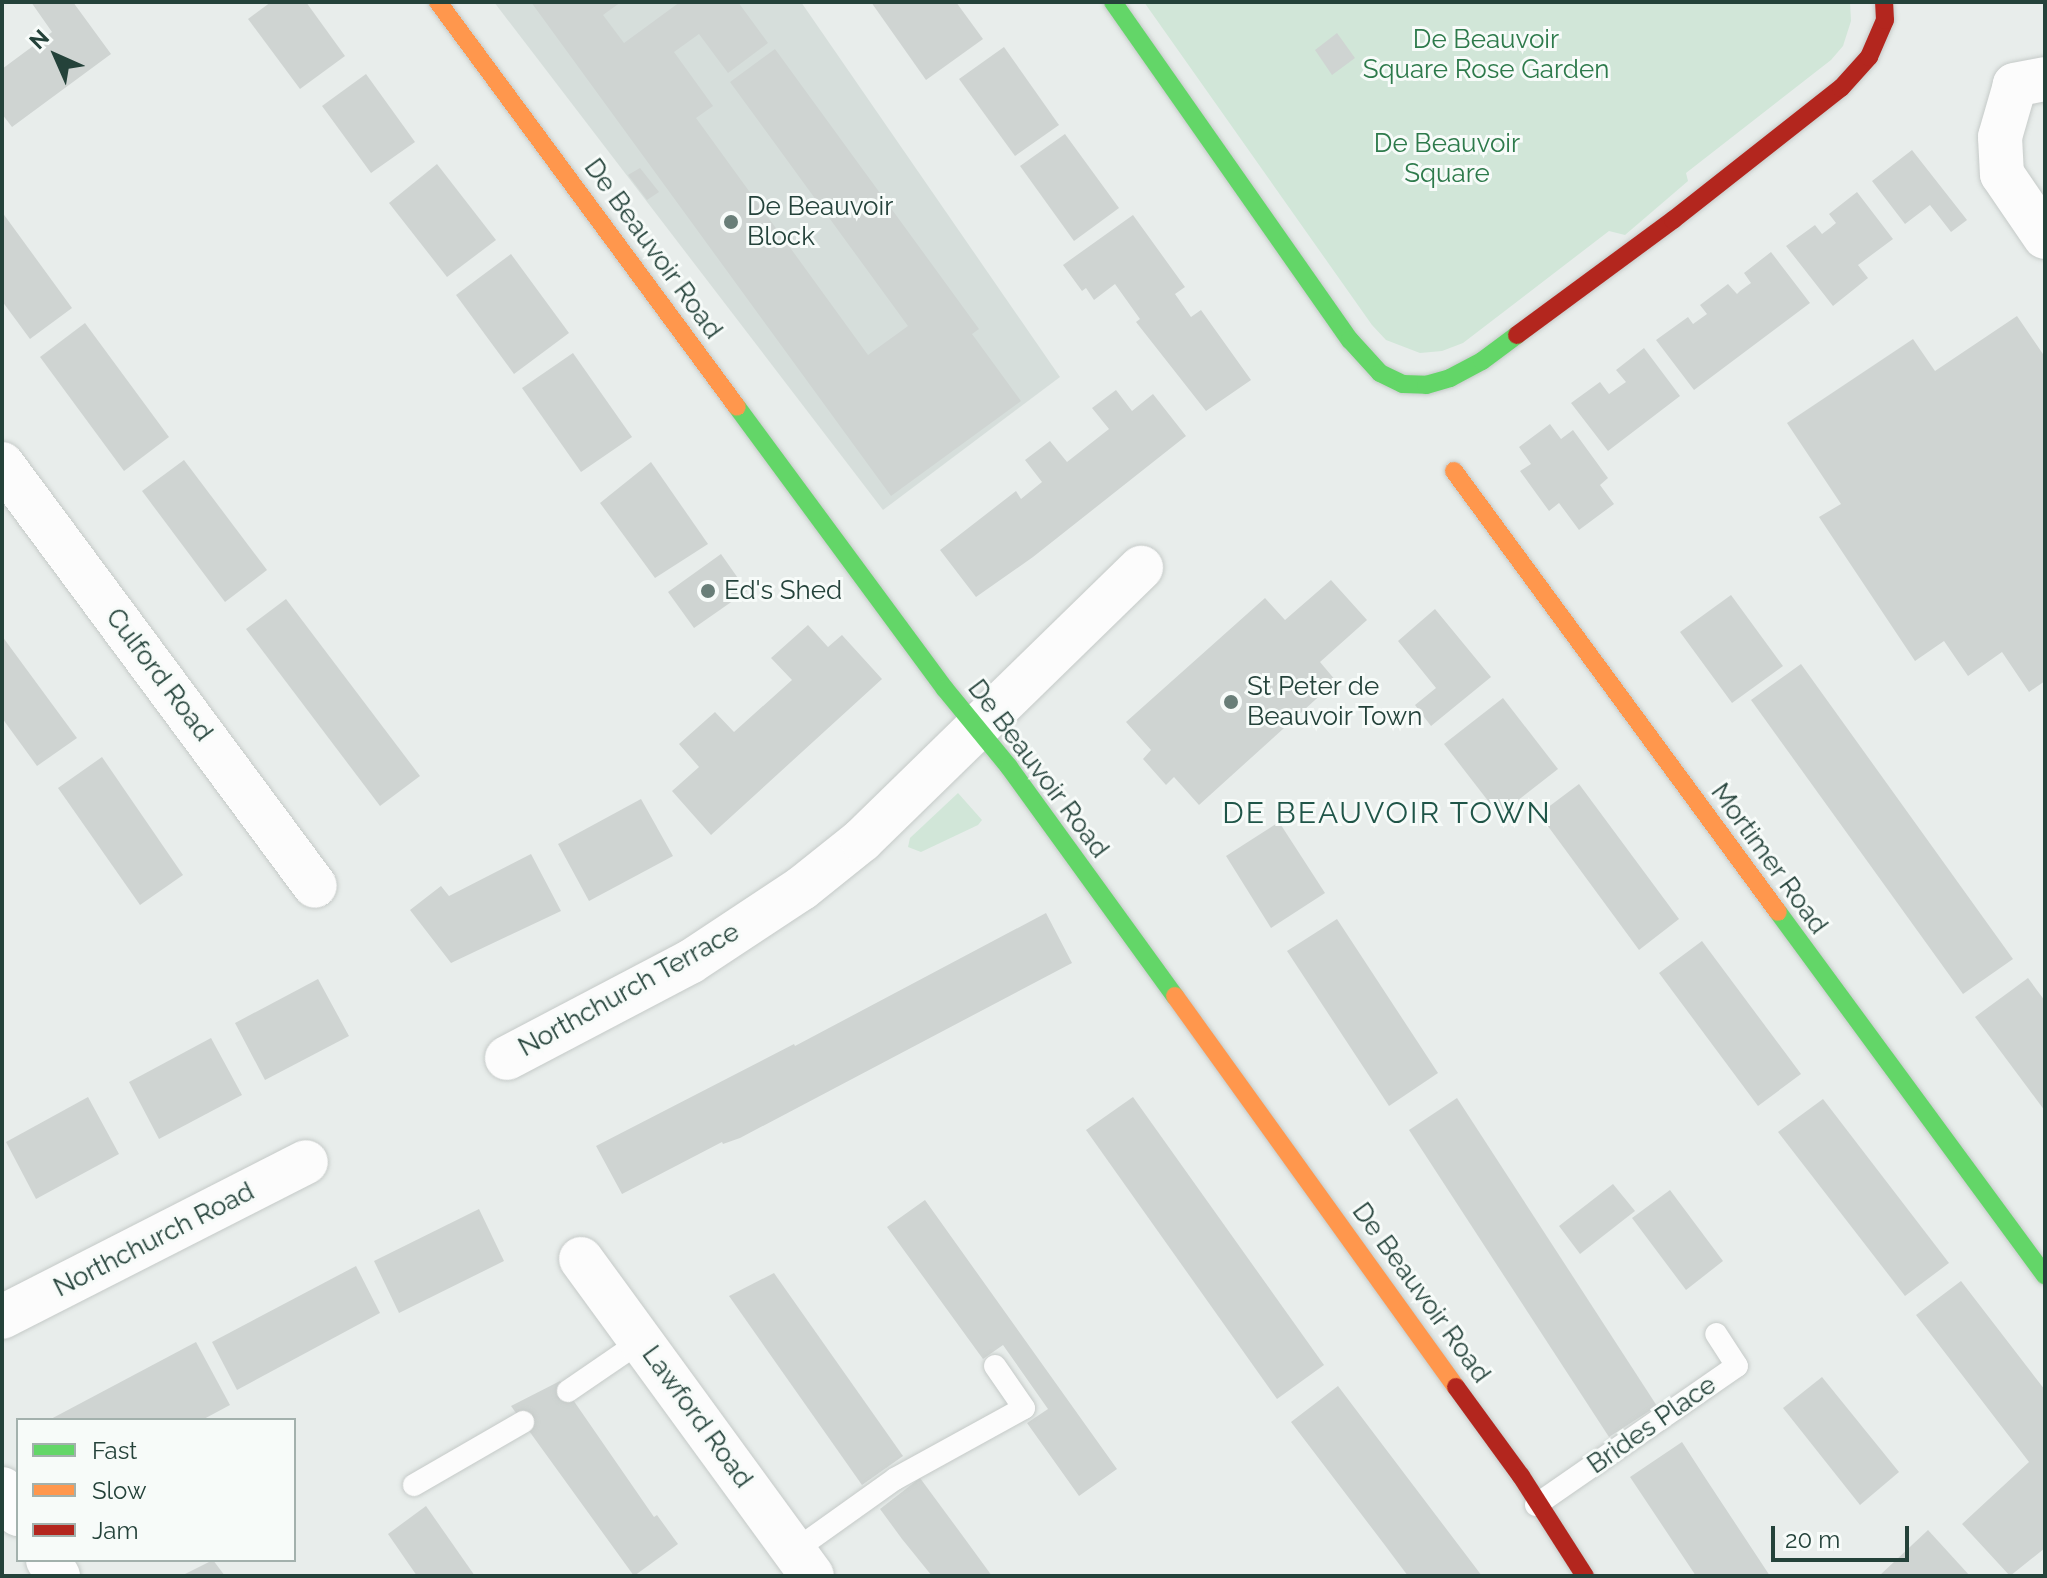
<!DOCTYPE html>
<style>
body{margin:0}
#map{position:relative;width:2047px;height:1578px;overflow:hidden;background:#e8edeb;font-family:Raleway,sans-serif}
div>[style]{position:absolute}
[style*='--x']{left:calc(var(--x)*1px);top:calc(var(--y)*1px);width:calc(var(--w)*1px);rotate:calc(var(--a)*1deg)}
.built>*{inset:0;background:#d6dedb}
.green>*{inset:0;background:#d1e6d8}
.building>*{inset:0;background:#cfd4d2}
.roads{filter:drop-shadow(0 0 2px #c5cac8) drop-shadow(0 0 2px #c5cac8)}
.lane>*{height:22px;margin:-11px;padding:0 11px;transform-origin:11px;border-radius:11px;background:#fcfcfc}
.street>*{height:44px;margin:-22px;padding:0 22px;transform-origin:22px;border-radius:22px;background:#fcfcfc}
.fast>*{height:18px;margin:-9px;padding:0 9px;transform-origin:9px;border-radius:9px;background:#63d668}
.slow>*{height:18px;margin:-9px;padding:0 9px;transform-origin:9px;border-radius:9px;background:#ff974d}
.jam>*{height:18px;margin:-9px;padding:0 9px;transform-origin:9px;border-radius:9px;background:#b3261e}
.dots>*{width:22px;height:22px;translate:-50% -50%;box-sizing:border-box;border:4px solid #f7fbf9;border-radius:50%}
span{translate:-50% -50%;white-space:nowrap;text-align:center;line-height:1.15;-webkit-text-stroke:6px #f7fbf9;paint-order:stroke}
.park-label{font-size:26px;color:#2d7a4b}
.poi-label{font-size:26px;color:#24423a}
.left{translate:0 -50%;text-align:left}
.street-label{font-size:26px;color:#24423a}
.quarter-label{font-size:30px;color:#1f5548;letter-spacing:2px}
.frame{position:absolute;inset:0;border:4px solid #24423a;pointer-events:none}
.legend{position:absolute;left:16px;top:1418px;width:280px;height:144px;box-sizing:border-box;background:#f7fbf9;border:2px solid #a3b1ad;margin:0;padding:10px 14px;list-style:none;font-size:24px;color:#24423a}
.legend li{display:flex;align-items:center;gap:16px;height:40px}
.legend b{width:40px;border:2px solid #a3b1ad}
.north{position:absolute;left:16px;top:16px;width:80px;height:80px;-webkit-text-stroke:6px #f7fbf9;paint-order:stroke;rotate:315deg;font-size:22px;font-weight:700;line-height:32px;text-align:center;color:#24423a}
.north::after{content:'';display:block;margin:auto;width:28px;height:36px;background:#24423a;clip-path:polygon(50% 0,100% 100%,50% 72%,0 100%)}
.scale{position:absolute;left:1771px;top:1526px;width:138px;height:36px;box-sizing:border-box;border:4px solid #24423a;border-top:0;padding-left:10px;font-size:24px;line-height:28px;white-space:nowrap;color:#24423a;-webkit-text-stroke:6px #f7fbf9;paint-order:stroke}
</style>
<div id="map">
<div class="built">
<div style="clip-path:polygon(494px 2px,801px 2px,1060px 377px,883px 510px)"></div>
</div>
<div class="green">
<div style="clip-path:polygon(1144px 2px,1850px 2px,1851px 21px,1843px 46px,1831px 60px,1686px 173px,1688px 181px,1625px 235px,1609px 231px,1463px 343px,1442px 351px,1420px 353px,1386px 340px,1372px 325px)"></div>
<div style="clip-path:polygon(958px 793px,982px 820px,978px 825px,921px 852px,908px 847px,910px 838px)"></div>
</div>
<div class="building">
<div style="clip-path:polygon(31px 2px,73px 2px,111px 54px,12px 127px,2px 114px,2px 69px,52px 32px)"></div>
<div style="clip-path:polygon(271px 2px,306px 2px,345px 56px,300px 89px,248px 19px)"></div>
<div style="clip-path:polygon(531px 2px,621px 2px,603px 15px,624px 43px,680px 2px,738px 2px,768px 43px,728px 73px,699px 34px,674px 52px,713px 106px,696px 118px,868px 355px,908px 326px,730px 82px,775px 49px,979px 329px,972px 334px,1021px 401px,891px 496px)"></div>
<div style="clip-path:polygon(871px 2px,956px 2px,983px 39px,926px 80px)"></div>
<div style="clip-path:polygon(1337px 33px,1355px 58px,1332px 75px,1315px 50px)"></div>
<div style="clip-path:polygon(1004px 47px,1059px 125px,1015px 156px,959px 79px)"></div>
<div style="clip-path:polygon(366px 74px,415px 142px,371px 173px,322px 106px)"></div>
<div style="clip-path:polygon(1065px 134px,1119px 208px,1074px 241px,1020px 166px)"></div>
<div style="clip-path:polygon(1912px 150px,1967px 220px,1951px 232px,1930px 205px,1905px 224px,1872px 181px)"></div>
<div style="clip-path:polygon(437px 164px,496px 240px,447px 277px,389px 203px)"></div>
<div style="clip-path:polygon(640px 168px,659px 192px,647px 200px,628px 175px)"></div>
<div style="clip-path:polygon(1857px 192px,1893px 239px,1858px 265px,1868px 278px,1833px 306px,1786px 246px,1815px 225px,1822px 234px,1830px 228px,1836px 223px,1829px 214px)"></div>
<div style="clip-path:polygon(2px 212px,72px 308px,30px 339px,2px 301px)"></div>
<div style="clip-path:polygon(1133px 215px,1185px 287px,1175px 294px,1191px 317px,1201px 310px,1251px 380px,1206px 411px,1136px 322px,1140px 319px,1115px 284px,1094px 300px,1086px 288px,1082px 291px,1063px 265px)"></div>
<div style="clip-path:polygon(1771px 252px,1810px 303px,1694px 390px,1656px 340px,1688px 317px,1693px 324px,1707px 314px,1700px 305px,1728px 284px,1737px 294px,1740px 291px,1751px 283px,1744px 273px)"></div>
<div style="clip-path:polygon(511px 254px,569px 333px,514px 374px,456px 295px)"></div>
<div style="clip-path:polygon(2017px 316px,2045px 357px,2045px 681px,2029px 692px,2002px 652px,1968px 676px,1944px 641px,1915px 661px,1819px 517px,1841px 504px,1787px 423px,1913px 339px,1935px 371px)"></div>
<div style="clip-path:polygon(85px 323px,169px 437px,124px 471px,40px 357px)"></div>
<div style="clip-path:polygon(1644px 348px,1680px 396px,1608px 451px,1571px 403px,1600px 382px,1609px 394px,1616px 389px,1626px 382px,1616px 370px)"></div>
<div style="clip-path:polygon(573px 353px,632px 437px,581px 472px,522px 388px)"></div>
<div style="clip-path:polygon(1116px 390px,1132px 411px,1153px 394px,1186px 436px,1033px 557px,976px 597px,940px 550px,1016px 491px,1021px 499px,1042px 482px,1025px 460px,1050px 441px,1067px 462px,1109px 429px,1092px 408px)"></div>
<div style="clip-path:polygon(1550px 424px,1561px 439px,1573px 430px,1608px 478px,1600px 485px,1614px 504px,1579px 530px,1559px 503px,1549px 511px,1520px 471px,1531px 464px,1519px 447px)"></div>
<div style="clip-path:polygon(184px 460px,267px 570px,225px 602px,142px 491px)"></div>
<div style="clip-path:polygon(651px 462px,708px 544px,655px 578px,600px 503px)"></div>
<div style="clip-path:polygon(721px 554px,747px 591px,694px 628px,668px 592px)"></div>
<div style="clip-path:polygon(1331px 580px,1367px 620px,1320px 662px,1336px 681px,1199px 805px,1174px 777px,1166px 785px,1143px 759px,1151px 750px,1126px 722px,1265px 598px,1285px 620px)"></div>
<div style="clip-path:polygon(1731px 595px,1783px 666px,1732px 703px,1680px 632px)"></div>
<div style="clip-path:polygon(286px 599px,420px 776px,380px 806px,246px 629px)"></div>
<div style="clip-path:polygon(1435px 609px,1491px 677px,1431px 726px,1415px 705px,1436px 688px,1398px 641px)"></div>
<div style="clip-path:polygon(808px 625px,828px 647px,842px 635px,882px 679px,711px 835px,672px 791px,699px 767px,679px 744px,715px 712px,734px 732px,792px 680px,771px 658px)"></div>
<div style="clip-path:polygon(2px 636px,77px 738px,37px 766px,2px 718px)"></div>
<div style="clip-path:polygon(1801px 664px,2013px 959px,1963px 994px,1751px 700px)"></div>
<div style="clip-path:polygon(1503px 698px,1558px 769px,1499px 815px,1444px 744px)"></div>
<div style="clip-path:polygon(102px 757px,183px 875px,140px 905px,58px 788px)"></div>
<div style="clip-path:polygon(1579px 784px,1679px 919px,1639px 950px,1539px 814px)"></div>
<div style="clip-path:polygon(641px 799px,673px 856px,589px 901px,558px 844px)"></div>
<div style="clip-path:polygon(1279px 822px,1325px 893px,1271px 928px,1226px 856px)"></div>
<div style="clip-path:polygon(531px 854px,561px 911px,451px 963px,410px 910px,441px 886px,449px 896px)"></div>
<div style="clip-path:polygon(1046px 913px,1072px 963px,740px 1138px,723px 1144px,722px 1142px,622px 1194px,596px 1146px,794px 1044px,795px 1046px)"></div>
<div style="clip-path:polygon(1337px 919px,1438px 1073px,1389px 1106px,1287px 951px)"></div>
<div style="clip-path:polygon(1702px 941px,1801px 1074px,1758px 1106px,1659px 973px)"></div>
<div style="clip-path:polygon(2028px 978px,2045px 1001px,2045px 1111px,1975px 1017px)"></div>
<div style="clip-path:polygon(318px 979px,349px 1036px,265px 1080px,235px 1023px)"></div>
<div style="clip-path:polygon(211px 1038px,242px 1095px,159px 1139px,129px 1082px)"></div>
<div style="clip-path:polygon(88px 1097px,119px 1154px,36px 1199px,6px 1142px)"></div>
<div style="clip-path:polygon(1133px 1097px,1324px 1365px,1277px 1399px,1086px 1130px)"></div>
<div style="clip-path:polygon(1457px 1098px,1657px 1406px,1609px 1437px,1409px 1130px)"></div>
<div style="clip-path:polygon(1823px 1099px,1949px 1263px,1905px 1296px,1778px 1132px)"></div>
<div style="clip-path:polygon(1613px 1184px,1635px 1211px,1580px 1254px,1559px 1226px)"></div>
<div style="clip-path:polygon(1670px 1190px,1723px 1261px,1686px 1290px,1632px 1218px)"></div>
<div style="clip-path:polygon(925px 1200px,1117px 1469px,1079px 1496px,1027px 1423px,1048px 1409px,1003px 1345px,983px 1359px,887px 1227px)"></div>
<div style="clip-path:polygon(479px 1209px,504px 1261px,399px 1313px,374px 1261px)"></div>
<div style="clip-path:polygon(356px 1266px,380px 1313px,237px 1390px,212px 1342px)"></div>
<div style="clip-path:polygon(774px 1273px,903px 1456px,862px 1485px,729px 1296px)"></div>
<div style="clip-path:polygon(1961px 1281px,2045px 1390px,2045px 1548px,2010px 1576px,1962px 1524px,2029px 1462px,1916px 1315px)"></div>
<div style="clip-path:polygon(196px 1342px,230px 1405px,202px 1420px,49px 1420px)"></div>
<div style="clip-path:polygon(1822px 1377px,1899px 1472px,1860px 1505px,1783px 1408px)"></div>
<div style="clip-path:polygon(560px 1381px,654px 1517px,657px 1515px,678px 1544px,634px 1576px,511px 1406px)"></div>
<div style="clip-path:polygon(1338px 1386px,1369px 1427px,1482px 1576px,1408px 1576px,1384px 1544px,1291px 1422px)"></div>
<div style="clip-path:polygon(1682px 1442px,1706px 1479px,1770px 1576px,1696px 1576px,1630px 1477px)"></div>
<div style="clip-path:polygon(920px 1478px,965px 1539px,992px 1576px,932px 1576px,902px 1539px,880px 1509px)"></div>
<div style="clip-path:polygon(426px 1506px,475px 1576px,417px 1576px,388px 1534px)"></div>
<div style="clip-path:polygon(1928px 1530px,1970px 1576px,1879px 1576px)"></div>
<div style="clip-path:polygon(213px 1560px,225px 1576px,181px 1576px)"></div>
</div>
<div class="roads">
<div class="lane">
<div style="--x:568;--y:1391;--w:88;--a:-34.4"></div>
<div style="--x:414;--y:1485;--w:126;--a:-30"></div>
<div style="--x:1536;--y:1505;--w:244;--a:-34.7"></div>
<div style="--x:1737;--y:1366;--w:38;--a:-123"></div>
<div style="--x:794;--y:1551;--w:124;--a:-35.5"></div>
<div style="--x:895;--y:1479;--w:147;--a:-28.8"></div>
<div style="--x:1024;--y:1408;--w:51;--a:-124.6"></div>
</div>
<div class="street">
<div style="--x:2045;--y:79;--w:31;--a:169"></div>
<div style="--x:2015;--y:85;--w:54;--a:106.1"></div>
<div style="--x:2000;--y:137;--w:37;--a:87"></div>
<div style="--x:2002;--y:174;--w:76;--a:55.7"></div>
<div style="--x:2;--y:464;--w:525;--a:53.44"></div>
<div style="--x:507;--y:1058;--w:207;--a:-27.7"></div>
<div style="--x:690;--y:962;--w:134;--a:-33.5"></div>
<div style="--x:802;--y:888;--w:77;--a:-38.7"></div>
<div style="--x:862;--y:840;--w:390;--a:-44.3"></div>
<div style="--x:581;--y:1259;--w:392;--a:53.9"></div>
<div style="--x:2;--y:1317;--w:341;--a:-27"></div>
<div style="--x:2;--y:1489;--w:30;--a:57"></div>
<div style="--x:48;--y:1560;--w:19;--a:58"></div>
</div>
<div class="fast">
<div style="--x:1113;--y:2;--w:413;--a:55"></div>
<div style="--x:1350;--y:340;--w:45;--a:47.7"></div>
<div style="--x:1380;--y:373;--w:25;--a:26"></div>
<div style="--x:1403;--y:384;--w:23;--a:2"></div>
<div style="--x:1426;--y:385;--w:25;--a:-16"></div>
<div style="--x:1450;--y:378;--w:36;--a:-28"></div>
<div style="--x:1482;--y:361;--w:44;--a:-36.6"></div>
<div style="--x:737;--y:407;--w:350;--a:53.6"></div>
<div style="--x:945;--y:689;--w:101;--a:50.6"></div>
<div style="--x:1009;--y:767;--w:283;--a:54.1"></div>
<div style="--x:1778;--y:912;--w:451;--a:53.7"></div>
</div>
<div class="slow">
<div style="--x:438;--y:2;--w:503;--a:53.56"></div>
<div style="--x:1454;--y:471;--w:547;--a:53.7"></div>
<div style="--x:1175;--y:996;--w:481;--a:54.3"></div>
</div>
<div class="jam">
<div style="--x:1517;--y:335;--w:194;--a:-36.4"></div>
<div style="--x:1673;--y:220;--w:214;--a:-38.2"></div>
<div style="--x:1841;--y:88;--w:42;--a:-47.9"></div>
<div style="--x:1869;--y:57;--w:40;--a:-66.6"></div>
<div style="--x:1885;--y:20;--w:18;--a:-93"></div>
<div style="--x:1456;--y:1387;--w:110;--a:53.9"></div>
<div style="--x:1521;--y:1476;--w:119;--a:57.4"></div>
</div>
</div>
<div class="dots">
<div style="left:731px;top:222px;background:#697e78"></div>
<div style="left:708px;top:591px;background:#697e78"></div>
<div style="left:1231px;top:702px;background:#697e78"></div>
</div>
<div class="park-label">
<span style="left:1486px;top:55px">De Beauvoir<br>Square Rose Garden</span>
<span style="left:1447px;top:159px">De Beauvoir<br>Square</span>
</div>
<div class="poi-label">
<span class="left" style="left:747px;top:222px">De Beauvoir<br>Block</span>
<span class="left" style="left:724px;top:591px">Ed's Shed</span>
<span class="left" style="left:1247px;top:702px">St Peter de<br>Beauvoir Town</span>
</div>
<div class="street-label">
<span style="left:653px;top:249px;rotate:54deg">De Beauvoir Road</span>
<span style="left:159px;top:675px;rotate:53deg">Culford Road</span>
<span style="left:1038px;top:769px;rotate:53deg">De Beauvoir Road</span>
<span style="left:1769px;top:859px;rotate:54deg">Mortimer Road</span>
<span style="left:629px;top:990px;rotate:-29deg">Northchurch Terrace</span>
<span style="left:154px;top:1240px;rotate:-27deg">Northchurch Road</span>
<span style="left:1421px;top:1293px;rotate:54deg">De Beauvoir Road</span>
<span style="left:697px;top:1417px;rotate:54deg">Lawford Road</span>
<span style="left:1652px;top:1425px;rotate:-35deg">Brides Place</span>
</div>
<div class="quarter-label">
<span style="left:1387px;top:813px">DE BEAUVOIR TOWN</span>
</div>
<div class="frame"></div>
<ul class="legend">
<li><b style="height:10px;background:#63d668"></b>Fast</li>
<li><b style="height:10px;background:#ff974d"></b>Slow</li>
<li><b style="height:10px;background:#b3261e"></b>Jam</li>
</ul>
<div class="north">N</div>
<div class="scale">20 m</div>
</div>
